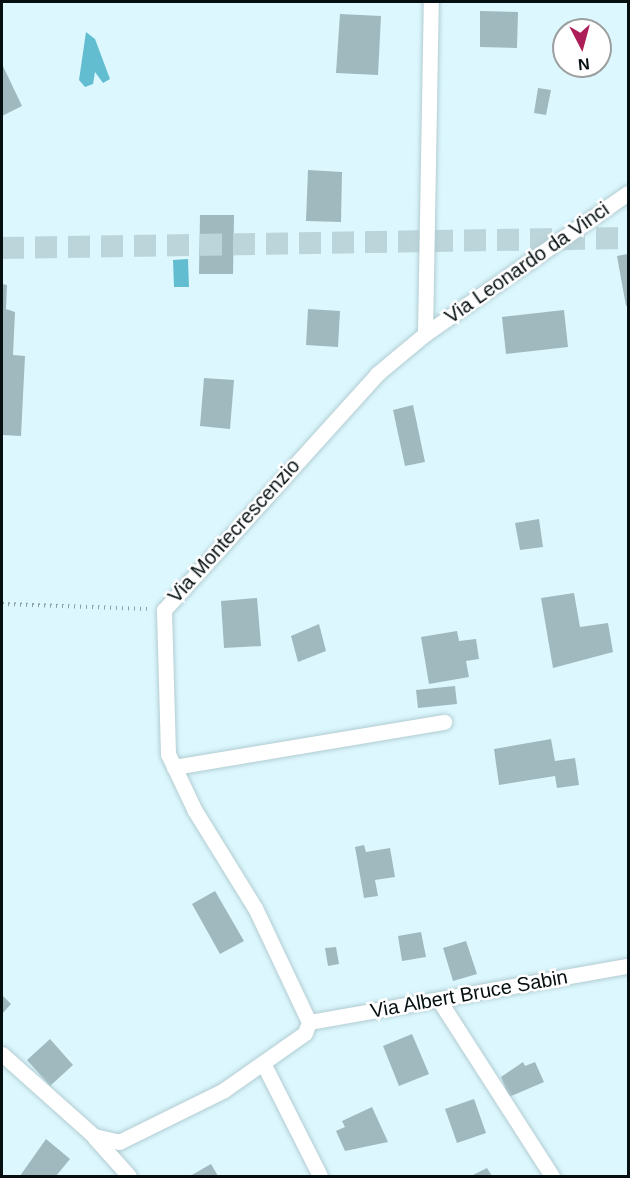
<!DOCTYPE html>
<style>
body{margin:0}
#map{position:relative;width:630px;height:1178px;overflow:hidden;background:#dcf8fe;font-family:Arial,sans-serif}
div>[style]{position:absolute}
[style*='--x']{left:calc(var(--x)*1px);top:calc(var(--y)*1px);width:calc(var(--w)*1px);rotate:calc(var(--a)*1deg)}
.water>*{inset:0;background:#62bdd0}
.building>*{inset:0;background:#9fb9bf}
.secondary-tunnel>*{height:22px;margin-top:-11px;transform-origin:0;background:repeating-linear-gradient(90deg,#bcd5da 0 22px,transparent 0 33px)}
.path>*{height:4px;margin-top:-2px;transform-origin:0;background:repeating-linear-gradient(90deg,#8ca1a5 0 1.5px,transparent 0 6px)}
.roads{filter:drop-shadow(0 0 2px #b2ccd2) drop-shadow(0 0 2px #b2ccd2)}
.minor>*{height:15px;margin:-7.5px;padding:0 7.5px;transform-origin:7.5px;border-radius:7.5px;background:#fff}
span{translate:-50% -50%;white-space:nowrap;text-align:center;line-height:1.15;-webkit-text-stroke:5px #fff;paint-order:stroke}
.street-label{font-size:20px;color:#050e10}
.frame{position:absolute;inset:0;border:3px solid #050e10;pointer-events:none}
.north{position:absolute;left:552px;top:18px;width:60px;height:60px;box-sizing:border-box;background:#fff;border:2px solid #9b9f9f;border-radius:50%;rotate:174deg;font-size:16px;font-weight:700;line-height:24px;text-align:center;color:#050e10}
.north::after{content:'';display:block;margin:auto;width:21px;height:27px;background:#ad1e58;clip-path:polygon(50% 0,100% 100%,50% 72%,0 100%)}
</style>
<div id="map">
<div class="water">
<div style="clip-path:polygon(86px 32px,95px 39px,110px 79px,103px 83px,95px 72px,93px 84px,85px 87px,79px 80px)"></div>
<div style="clip-path:polygon(188px 259px,189px 287px,174px 287px,173px 260px)"></div>
</div>
<div class="building">
<div style="clip-path:polygon(480px 11px,518px 12px,517px 48px,480px 47px)"></div>
<div style="clip-path:polygon(340px 14px,381px 16px,378px 75px,336px 73px)"></div>
<div style="clip-path:polygon(2px 64px,22px 106px,2px 116px)"></div>
<div style="clip-path:polygon(538px 88px,551px 90px,546px 115px,534px 113px)"></div>
<div style="clip-path:polygon(308px 170px,342px 172px,341px 222px,306px 221px)"></div>
<div style="clip-path:polygon(200px 215px,234px 215px,233px 274px,199px 274px)"></div>
<div style="clip-path:polygon(628px 254px,628px 305px,626px 306px,617px 256px)"></div>
<div style="clip-path:polygon(2px 284px,7px 285px,6px 309px,15px 312px,13px 355px,25px 356px,21px 436px,2px 435px)"></div>
<div style="clip-path:polygon(308px 309px,340px 311px,338px 347px,306px 345px)"></div>
<div style="clip-path:polygon(564px 310px,568px 347px,506px 354px,502px 317px)"></div>
<div style="clip-path:polygon(204px 378px,234px 380px,230px 429px,200px 426px)"></div>
<div style="clip-path:polygon(413px 405px,425px 462px,405px 466px,393px 410px)"></div>
<div style="clip-path:polygon(539px 519px,543px 547px,520px 550px,515px 523px)"></div>
<div style="clip-path:polygon(574px 593px,580px 627px,608px 623px,613px 652px,553px 668px,541px 598px)"></div>
<div style="clip-path:polygon(257px 598px,261px 646px,224px 648px,221px 601px)"></div>
<div style="clip-path:polygon(319px 624px,326px 651px,298px 662px,291px 636px)"></div>
<div style="clip-path:polygon(457px 631px,459px 641px,476px 639px,479px 659px,466px 661px,469px 677px,429px 684px,421px 637px)"></div>
<div style="clip-path:polygon(455px 686px,457px 704px,418px 708px,416px 690px)"></div>
<div style="clip-path:polygon(551px 739px,555px 761px,575px 758px,579px 785px,557px 788px,555px 776px,499px 785px,494px 749px)"></div>
<div style="clip-path:polygon(364px 845px,366px 852px,390px 848px,395px 877px,375px 880px,378px 896px,364px 898px,355px 847px)"></div>
<div style="clip-path:polygon(215px 891px,244px 941px,220px 954px,192px 904px)"></div>
<div style="clip-path:polygon(421px 932px,426px 957px,402px 961px,398px 936px)"></div>
<div style="clip-path:polygon(466px 941px,477px 974px,453px 981px,443px 948px)"></div>
<div style="clip-path:polygon(336px 947px,339px 964px,328px 966px,325px 948px)"></div>
<div style="clip-path:polygon(2px 995px,11px 1004px,2px 1014px)"></div>
<div style="clip-path:polygon(412px 1034px,429px 1074px,399px 1086px,383px 1046px)"></div>
<div style="clip-path:polygon(50px 1039px,73px 1065px,50px 1086px,27px 1060px)"></div>
<div style="clip-path:polygon(523px 1062px,525px 1066px,535px 1062px,544px 1082px,509px 1097px,501px 1077px)"></div>
<div style="clip-path:polygon(474px 1099px,486px 1133px,457px 1143px,445px 1109px)"></div>
<div style="clip-path:polygon(372px 1107px,388px 1142px,345px 1151px,336px 1131px,345px 1127px,342px 1121px)"></div>
<div style="clip-path:polygon(46px 1139px,70px 1159px,56px 1176px,20px 1176px)"></div>
<div style="clip-path:polygon(211px 1164px,218px 1176px,190px 1176px)"></div>
<div style="clip-path:polygon(487px 1168px,492px 1176px,471px 1176px)"></div>
</div>
<div class="secondary-tunnel">
<div style="--x:2;--y:248;--w:626;--a:-0.92"></div>
</div>
<div class="path">
<div style="--x:2;--y:604;--w:145;--a:2"></div>
</div>
<div class="roads">
<div class="minor">
<div style="--x:425;--y:334;--w:332;--a:-89"></div>
<div style="--x:174;--y:767;--w:274;--a:-9.5"></div>
<div style="--x:439;--y:1000;--w:209;--a:57.3"></div>
<div style="--x:309;--y:1022;--w:324;--a:-10"></div>
<div style="--x:2;--y:1054;--w:123;--a:41.7"></div>
<div style="--x:94;--y:1136;--w:26;--a:13"></div>
<div style="--x:119;--y:1142;--w:117;--a:-26.3"></div>
<div style="--x:224;--y:1090;--w:99;--a:-35.1"></div>
<div style="--x:305;--y:1033;--w:12;--a:-70"></div>
<div style="--x:309;--y:1022;--w:126;--a:-115.3"></div>
<div style="--x:255;--y:908;--w:114;--a:-121.7"></div>
<div style="--x:195;--y:811;--w:63;--a:-115.3"></div>
<div style="--x:168;--y:754;--w:144;--a:-91.6"></div>
<div style="--x:164;--y:610;--w:318;--a:-47.9"></div>
<div style="--x:377;--y:374;--w:62;--a:-39.8"></div>
<div style="--x:425;--y:334;--w:247;--a:-34.8"></div>
<div style="--x:264;--y:1065;--w:124;--a:63.2"></div>
<div style="--x:94;--y:1137;--w:52;--a:48.1"></div>
</div>
</div>
<div class="street-label">
<span style="left:527px;top:263px;rotate:-35deg">Via Leonardo da Vinci</span>
<span style="left:234px;top:531px;rotate:-48deg">Via Montecrescenzio</span>
<span style="left:469px;top:994px;rotate:-10deg">Via Albert Bruce Sabin</span>
</div>
<div class="frame"></div>
<div class="north">N</div>
</div>
